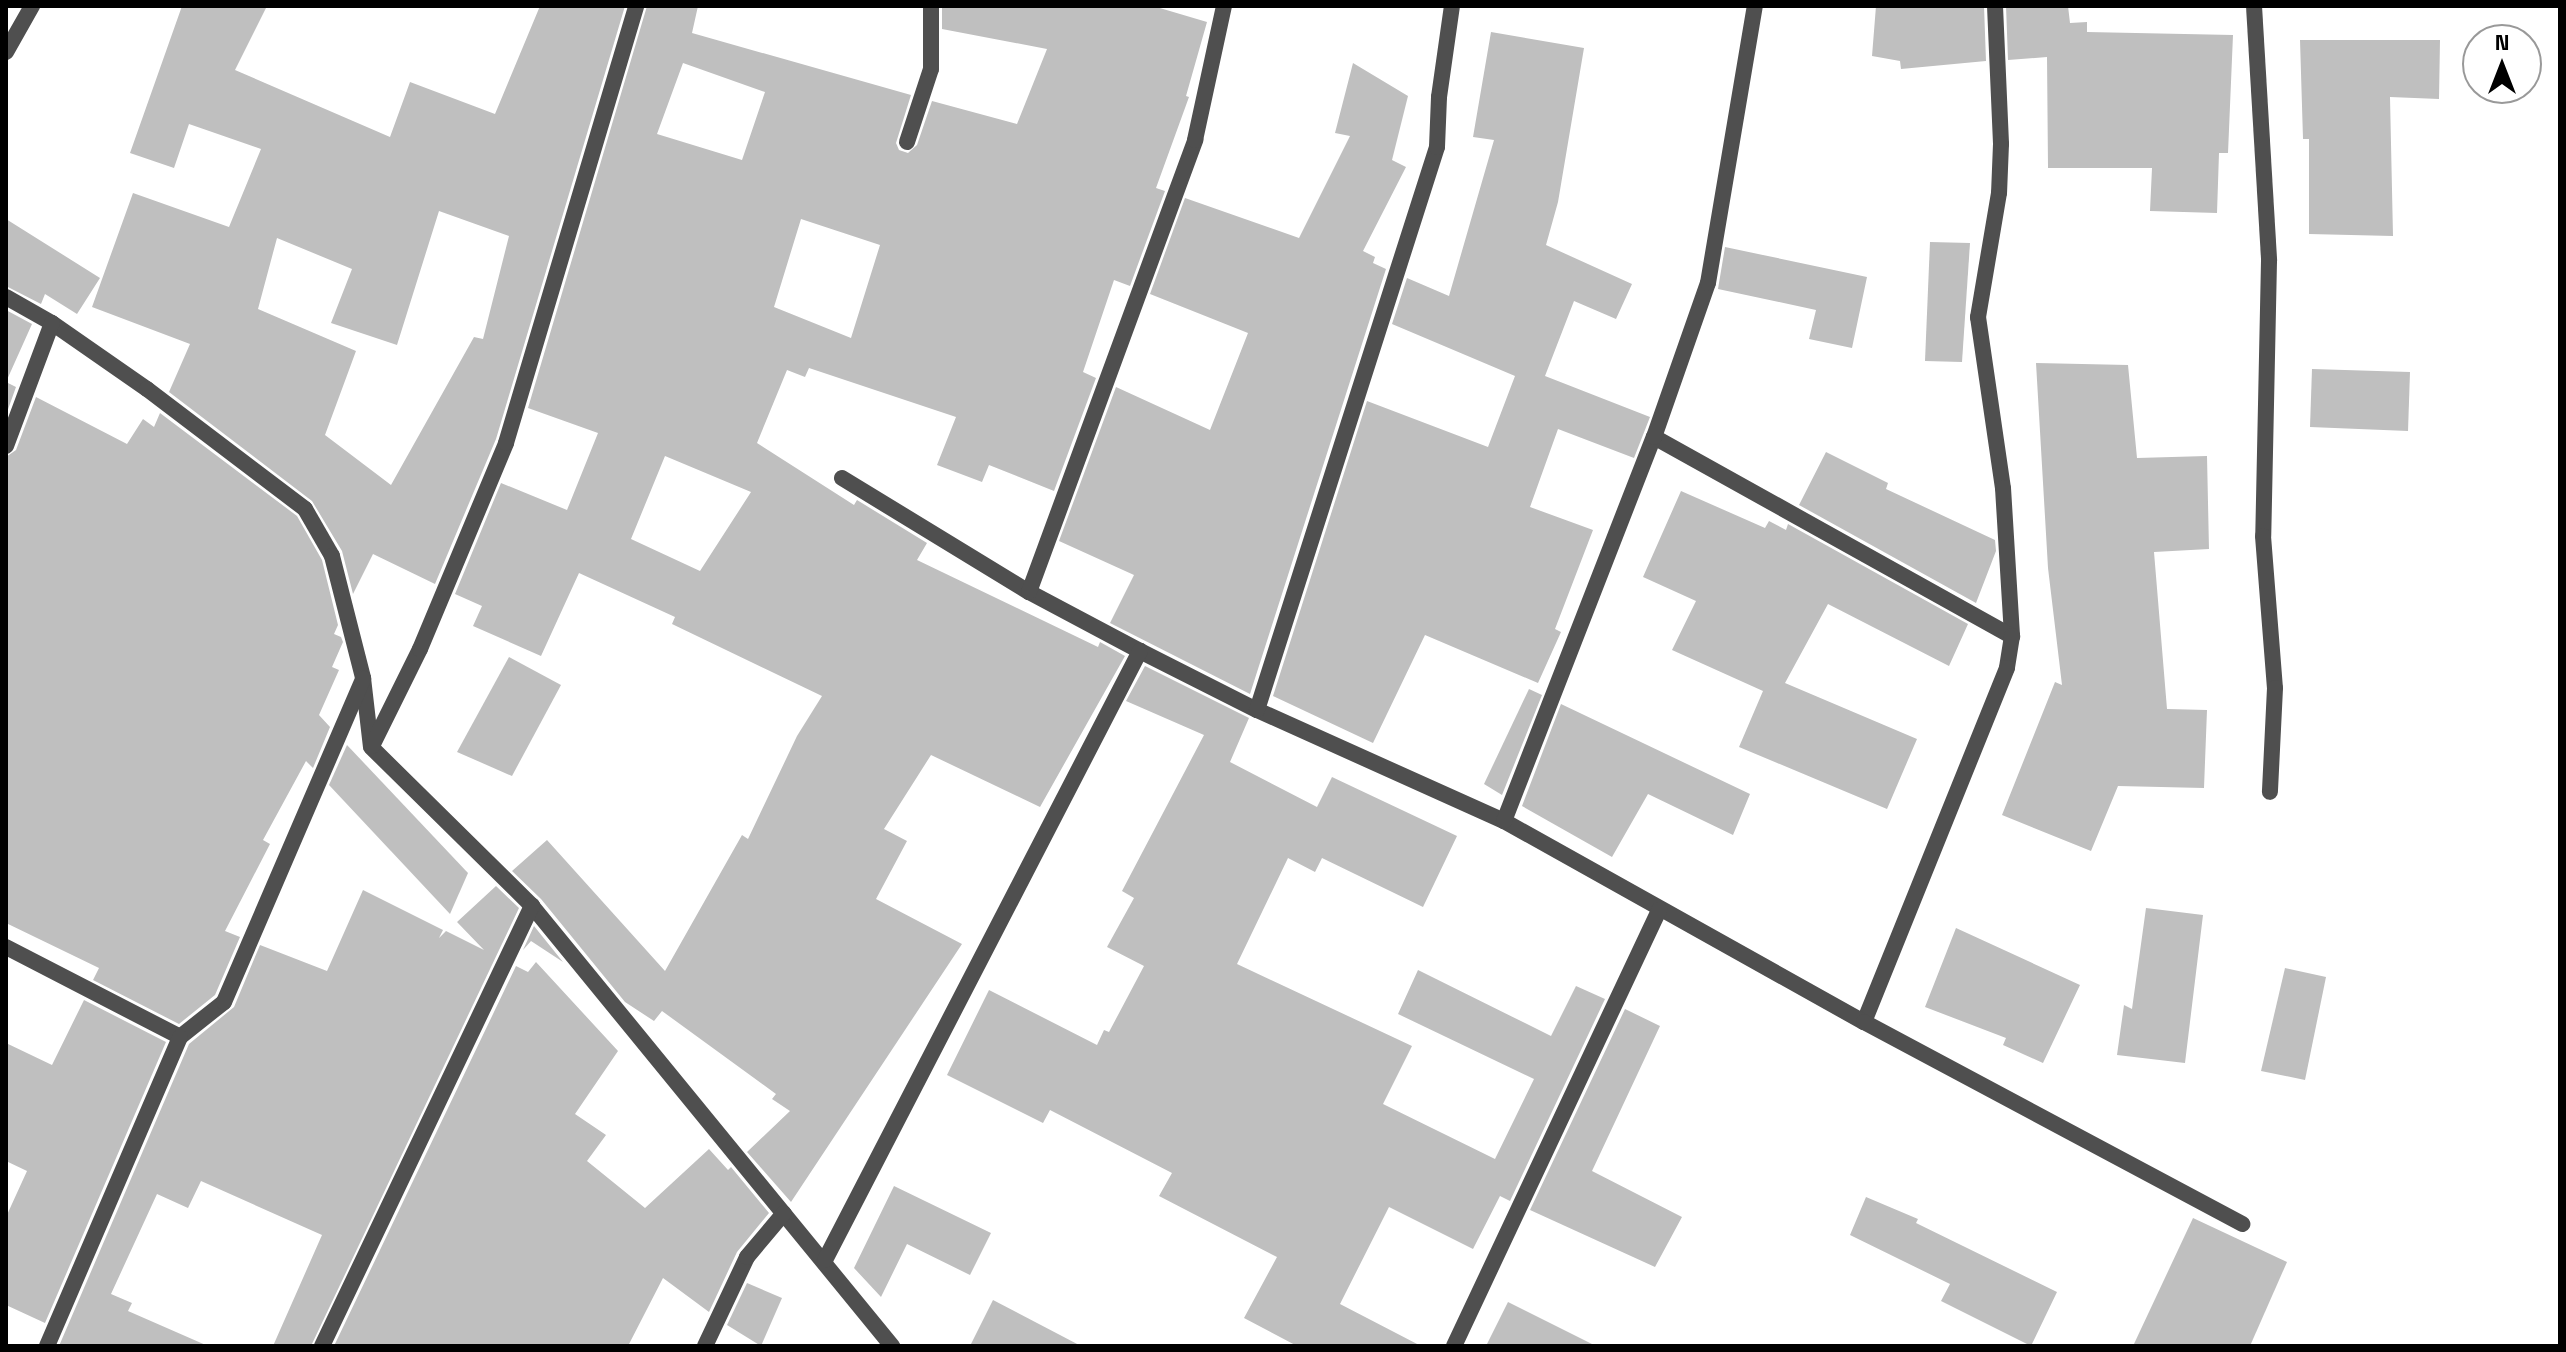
<!DOCTYPE html>
<style>
body{margin:0}
#map{position:relative;width:2566px;height:1352px;overflow:hidden;background:#fff;font-family:"Space Grotesk",sans-serif}
div>[style]{position:absolute}
[style*='--x']{left:calc(var(--x)*1px);top:calc(var(--y)*1px);width:calc(var(--w)*1px);rotate:calc(var(--a)*1deg)}
.building>*{inset:0;background:#bfbfbf}
.minor>*{height:16px;margin:-8px;padding:0 8px;transform-origin:8px;border-radius:8px;background:#4f4f4f}
span{translate:-50% -50%;white-space:nowrap;text-align:center;line-height:1.15;-webkit-text-stroke:6px #fff;paint-order:stroke}
.frame{position:absolute;inset:0;border:8px solid #000;pointer-events:none}
.north{position:absolute;left:2462px;top:24px;width:80px;height:80px;box-sizing:border-box;background:#fff;border:2px solid #999;border-radius:50%;rotate:0deg;font-size:22px;font-weight:700;line-height:32px;text-align:center;color:#000}
.north::after{content:'';display:block;margin:auto;width:28px;height:36px;background:#000;clip-path:polygon(50% 0,100% 100%,50% 72%,0 100%)}
</style>
<div id="map">
<div class="building">
<div style="clip-path:polygon(evenodd,182px 6px,267px 6px,235px 70px,390px 137px,410px 82px,495px 114px,540px 6px,625px 6px,496px 439px,435px 584px,373px 554px,353px 594px,342px 551px,312px 501px,169px 392px,190px 344px,92px 307px,133px 193px,229px 227px,261px 149px,189px 124px,174px 168px,130px 153px,182px 6px,439px 211px,509px 236px,483px 339px,474px 337px,391px 485px,325px 435px,356px 351px,258px 309px,277px 238px,352px 269px,331px 323px,397px 345px,439px 211px)"></div>
<div style="clip-path:polygon(evenodd,647px 6px,698px 6px,692px 33px,911px 95px,896px 143px,899px 150px,908px 153px,917px 145px,932px 101px,1017px 124px,1047px 49px,942px 29px,942px 6px,1153px 6px,1207px 22px,1186px 96px,1189px 97px,1156px 188px,1165px 191px,1130px 286px,1114px 280px,1083px 372px,1096px 378px,1054px 491px,989px 465px,982px 482px,937px 465px,956px 417px,809px 368px,805px 377px,787px 370px,757px 443px,854px 505px,857px 500px,927px 543px,917px 560px,1098px 647px,1100px 642px,1125px 656px,1040px 807px,931px 755px,884px 829px,907px 841px,876px 899px,962px 944px,791px 1202px,747px 1152px,790px 1111px,772px 1099px,776px 1094px,662px 1011px,654px 1021px,625px 1002px,541px 899px,512px 871px,547px 840px,665px 971px,742px 835px,748px 839px,797px 736px,822px 696px,672px 624px,675px 617px,579px 573px,541px 656px,473px 626px,482px 606px,455px 594px,501px 483px,567px 510px,598px 433px,528px 408px,647px 6px,683px 63px,765px 92px,742px 160px,657px 134px,683px 63px,647px 6px,801px 219px,880px 245px,851px 338px,774px 307px,801px 219px,647px 6px,665px 456px,751px 492px,700px 571px,631px 539px,665px 456px)"></div>
<div style="clip-path:polygon(1876px 6px,1984px 6px,1986px 61px,1901px 69px,1900px 61px,1872px 56px)"></div>
<div style="clip-path:polygon(2006px 6px,2068px 6px,2070px 23px,2087px 22px,2087px 32px,2233px 35px,2228px 153px,2219px 153px,2217px 213px,2150px 211px,2152px 168px,2048px 168px,2047px 57px,2008px 60px)"></div>
<div style="clip-path:polygon(1491px 32px,1584px 48px,1558px 202px,1546px 245px,1632px 284px,1616px 319px,1574px 301px,1545px 376px,1650px 417px,1634px 458px,1558px 429px,1530px 507px,1593px 530px,1555px 629px,1561px 632px,1538px 683px,1425px 635px,1373px 743px,1273px 696px,1367px 401px,1488px 447px,1515px 376px,1392px 324px,1407px 278px,1449px 296px,1494px 140px,1473px 137px)"></div>
<div style="clip-path:polygon(2300px 40px,2440px 40px,2439px 99px,2390px 97px,2393px 236px,2309px 234px,2309px 139px,2303px 139px)"></div>
<div style="clip-path:polygon(1353px 63px,1408px 96px,1392px 160px,1406px 167px,1363px 251px,1375px 257px,1373px 263px,1386px 269px,1250px 694px,1110px 623px,1134px 575px,1059px 541px,1116px 387px,1210px 430px,1248px 333px,1150px 294px,1185px 198px,1299px 238px,1350px 136px,1335px 133px)"></div>
<div style="clip-path:polygon(6px 219px,100px 278px,77px 314px,45px 294px,41px 304px,6px 286px)"></div>
<div style="clip-path:polygon(1930px 242px,1970px 243px,1962px 362px,1925px 361px)"></div>
<div style="clip-path:polygon(1725px 247px,1867px 277px,1852px 348px,1809px 339px,1816px 310px,1718px 289px)"></div>
<div style="clip-path:polygon(6px 310px,32px 324px,6px 382px,16px 387px,6px 415px)"></div>
<div style="clip-path:polygon(2036px 363px,2128px 365px,2137px 458px,2207px 456px,2209px 549px,2154px 552px,2167px 709px,2207px 710px,2204px 788px,2118px 786px,2091px 851px,2002px 815px,2055px 682px,2062px 685px,2048px 568px)"></div>
<div style="clip-path:polygon(2312px 369px,2410px 372px,2408px 431px,2310px 427px)"></div>
<div style="clip-path:polygon(36px 397px,127px 444px,143px 419px,154px 427px,160px 413px,297px 516px,322px 560px,338px 625px,334px 634px,341px 637px,343px 642px,332px 667px,339px 670px,319px 715px,330px 727px,313px 768px,306px 761px,263px 840px,270px 844px,225px 931px,240px 937px,215px 995px,179px 1024px,93px 980px,99px 968px,6px 923px,6px 457px,16px 450px)"></div>
<div style="clip-path:polygon(1826px 452px,1888px 483px,1886px 489px,1995px 540px,1996px 551px,1976px 603px,1799px 505px)"></div>
<div style="clip-path:polygon(1681px 491px,1765px 528px,1769px 521px,1786px 530px,1788px 524px,1968px 624px,1949px 666px,1828px 604px,1785px 683px,1917px 739px,1887px 809px,1739px 747px,1763px 691px,1672px 650px,1696px 601px,1643px 577px)"></div>
<div style="clip-path:polygon(509px 657px,561px 685px,512px 776px,457px 752px)"></div>
<div style="clip-path:polygon(1145px 666px,1249px 718px,1230px 762px,1317px 807px,1332px 777px,1457px 836px,1423px 907px,1322px 858px,1315px 872px,1288px 858px,1237px 964px,1412px 1046px,1383px 1104px,1495px 1159px,1534px 1079px,1398px 1014px,1418px 970px,1551px 1036px,1576px 986px,1605px 999px,1510px 1201px,1500px 1196px,1473px 1249px,1389px 1207px,1340px 1304px,1421px 1346px,1297px 1346px,1244px 1318px,1277px 1257px,1159px 1196px,1172px 1173px,1050px 1110px,1043px 1123px,947px 1075px,989px 990px,1097px 1045px,1104px 1030px,1109px 1032px,1144px 966px,1107px 947px,1134px 898px,1122px 891px,1204px 735px,1126px 701px)"></div>
<div style="clip-path:polygon(1529px 689px,1542px 695px,1502px 795px,1484px 784px)"></div>
<div style="clip-path:polygon(1561px 704px,1750px 794px,1733px 835px,1648px 794px,1612px 857px,1522px 806px)"></div>
<div style="clip-path:polygon(347px 745px,468px 873px,450px 914px,329px 785px)"></div>
<div style="clip-path:polygon(496px 886px,519px 908px,311px 1346px,273px 1346px,322px 1235px,201px 1181px,188px 1208px,157px 1194px,111px 1294px,132px 1303px,128px 1311px,208px 1346px,59px 1346px,189px 1044px,234px 1007px,260px 945px,327px 971px,363px 890px,443px 930px,439px 938px,446px 931px,484px 950px,457px 922px)"></div>
<div style="clip-path:polygon(2146px 908px,2203px 915px,2185px 1063px,2117px 1055px,2124px 1005px,2132px 1009px)"></div>
<div style="clip-path:polygon(534px 926px,563px 962px,531px 941px,523px 950px)"></div>
<div style="clip-path:polygon(1956px 928px,2080px 985px,2043px 1063px,2003px 1045px,2006px 1038px,1925px 1007px)"></div>
<div style="clip-path:polygon(536px 962px,618px 1051px,575px 1114px,606px 1135px,587px 1161px,645px 1208px,709px 1149px,728px 1170px,731px 1167px,769px 1213px,737px 1252px,709px 1312px,663px 1278px,628px 1346px,334px 1346px,516px 966px,528px 972px)"></div>
<div style="clip-path:polygon(2285px 968px,2326px 977px,2305px 1080px,2261px 1071px)"></div>
<div style="clip-path:polygon(84px 1000px,166px 1042px,45px 1323px,6px 1305px,6px 1217px,27px 1171px,6px 1161px,6px 1043px,52px 1065px)"></div>
<div style="clip-path:polygon(1625px 1009px,1660px 1026px,1592px 1171px,1682px 1217px,1655px 1267px,1530px 1210px)"></div>
<div style="clip-path:polygon(894px 1186px,991px 1233px,970px 1275px,907px 1244px,881px 1297px,854px 1268px)"></div>
<div style="clip-path:polygon(1866px 1197px,1918px 1219px,1916px 1223px,2057px 1292px,2031px 1346px,1941px 1301px,1950px 1284px,1850px 1235px)"></div>
<div style="clip-path:polygon(2193px 1218px,2287px 1262px,2250px 1346px,2133px 1346px)"></div>
<div style="clip-path:polygon(747px 1283px,782px 1298px,761px 1346px,727px 1325px)"></div>
<div style="clip-path:polygon(993px 1300px,1081px 1346px,970px 1346px)"></div>
<div style="clip-path:polygon(1508px 1302px,1596px 1346px,1486px 1346px)"></div>
</div>
<div class="minor">
<div style="--x:1995;--y:6;--w:138;--a:87.5"></div>
<div style="--x:2001;--y:144;--w:49;--a:92.3"></div>
<div style="--x:1999;--y:193;--w:126;--a:99.6"></div>
<div style="--x:1978;--y:317;--w:173;--a:81.7"></div>
<div style="--x:2003;--y:488;--w:148;--a:86.5"></div>
<div style="--x:2254;--y:6;--w:255;--a:86.6"></div>
<div style="--x:2269;--y:261;--w:275;--a:91.2"></div>
<div style="--x:2263;--y:536;--w:152;--a:85.5"></div>
<div style="--x:2275;--y:688;--w:104;--a:92.8"></div>
<div style="--x:6;--y:52;--w:53;--a:-60.5"></div>
<div style="--x:907;--y:142;--w:77;--a:-71.8"></div>
<div style="--x:931;--y:69;--w:63;--a:-90"></div>
<div style="--x:6;--y:297;--w:53;--a:29.5"></div>
<div style="--x:52;--y:323;--w:116;--a:34.8"></div>
<div style="--x:147;--y:389;--w:198;--a:37.2"></div>
<div style="--x:305;--y:509;--w:54;--a:60.1"></div>
<div style="--x:332;--y:556;--w:126;--a:75.7"></div>
<div style="--x:363;--y:678;--w:69;--a:83.4"></div>
<div style="--x:371;--y:747;--w:226;--a:44.6"></div>
<div style="--x:532;--y:906;--w:569;--a:50.71"></div>
<div style="--x:1654;--y:437;--w:410;--a:29.1"></div>
<div style="--x:2012;--y:636;--w:32;--a:99"></div>
<div style="--x:2007;--y:668;--w:382;--a:112"></div>
<div style="--x:6;--y:446;--w:131;--a:-69.5"></div>
<div style="--x:842;--y:478;--w:219;--a:31.4"></div>
<div style="--x:1029;--y:592;--w:126;--a:28"></div>
<div style="--x:1140;--y:651;--w:131;--a:26.8"></div>
<div style="--x:1257;--y:710;--w:271;--a:24.2"></div>
<div style="--x:1504;--y:821;--w:412;--a:29.2"></div>
<div style="--x:1864;--y:1022;--w:429;--a:28.1"></div>
<div style="--x:1029;--y:592;--w:482;--a:-69.8"></div>
<div style="--x:1195;--y:140;--w:137;--a:-77.8"></div>
<div style="--x:1257;--y:710;--w:591;--a:-72.27"></div>
<div style="--x:1437;--y:147;--w:50;--a:-87.7"></div>
<div style="--x:1439;--y:97;--w:92;--a:-81.9"></div>
<div style="--x:372;--y:746;--w:108;--a:-63.7"></div>
<div style="--x:420;--y:649;--w:223;--a:-67.3"></div>
<div style="--x:506;--y:443;--w:456;--a:-73.4"></div>
<div style="--x:1504;--y:821;--w:412;--a:-68.7"></div>
<div style="--x:1654;--y:437;--w:163;--a:-70.7"></div>
<div style="--x:1708;--y:283;--w:281;--a:-80.4"></div>
<div style="--x:6;--y:947;--w:196;--a:27.3"></div>
<div style="--x:180;--y:1037;--w:56;--a:-38.5"></div>
<div style="--x:224;--y:1002;--w:352;--a:-66.7"></div>
<div style="--x:825;--y:1260;--w:686;--a:-62.65"></div>
<div style="--x:47;--y:1346;--w:336;--a:-66.7"></div>
<div style="--x:322;--y:1346;--w:488;--a:-64.5"></div>
<div style="--x:705;--y:1346;--w:98;--a:-64.7"></div>
<div style="--x:747;--y:1257;--w:57;--a:-49.9"></div>
<div style="--x:1454;--y:1346;--w:482;--a:-64.8"></div>
</div>
<div class="frame"></div>
<div class="north">N</div>
</div>
